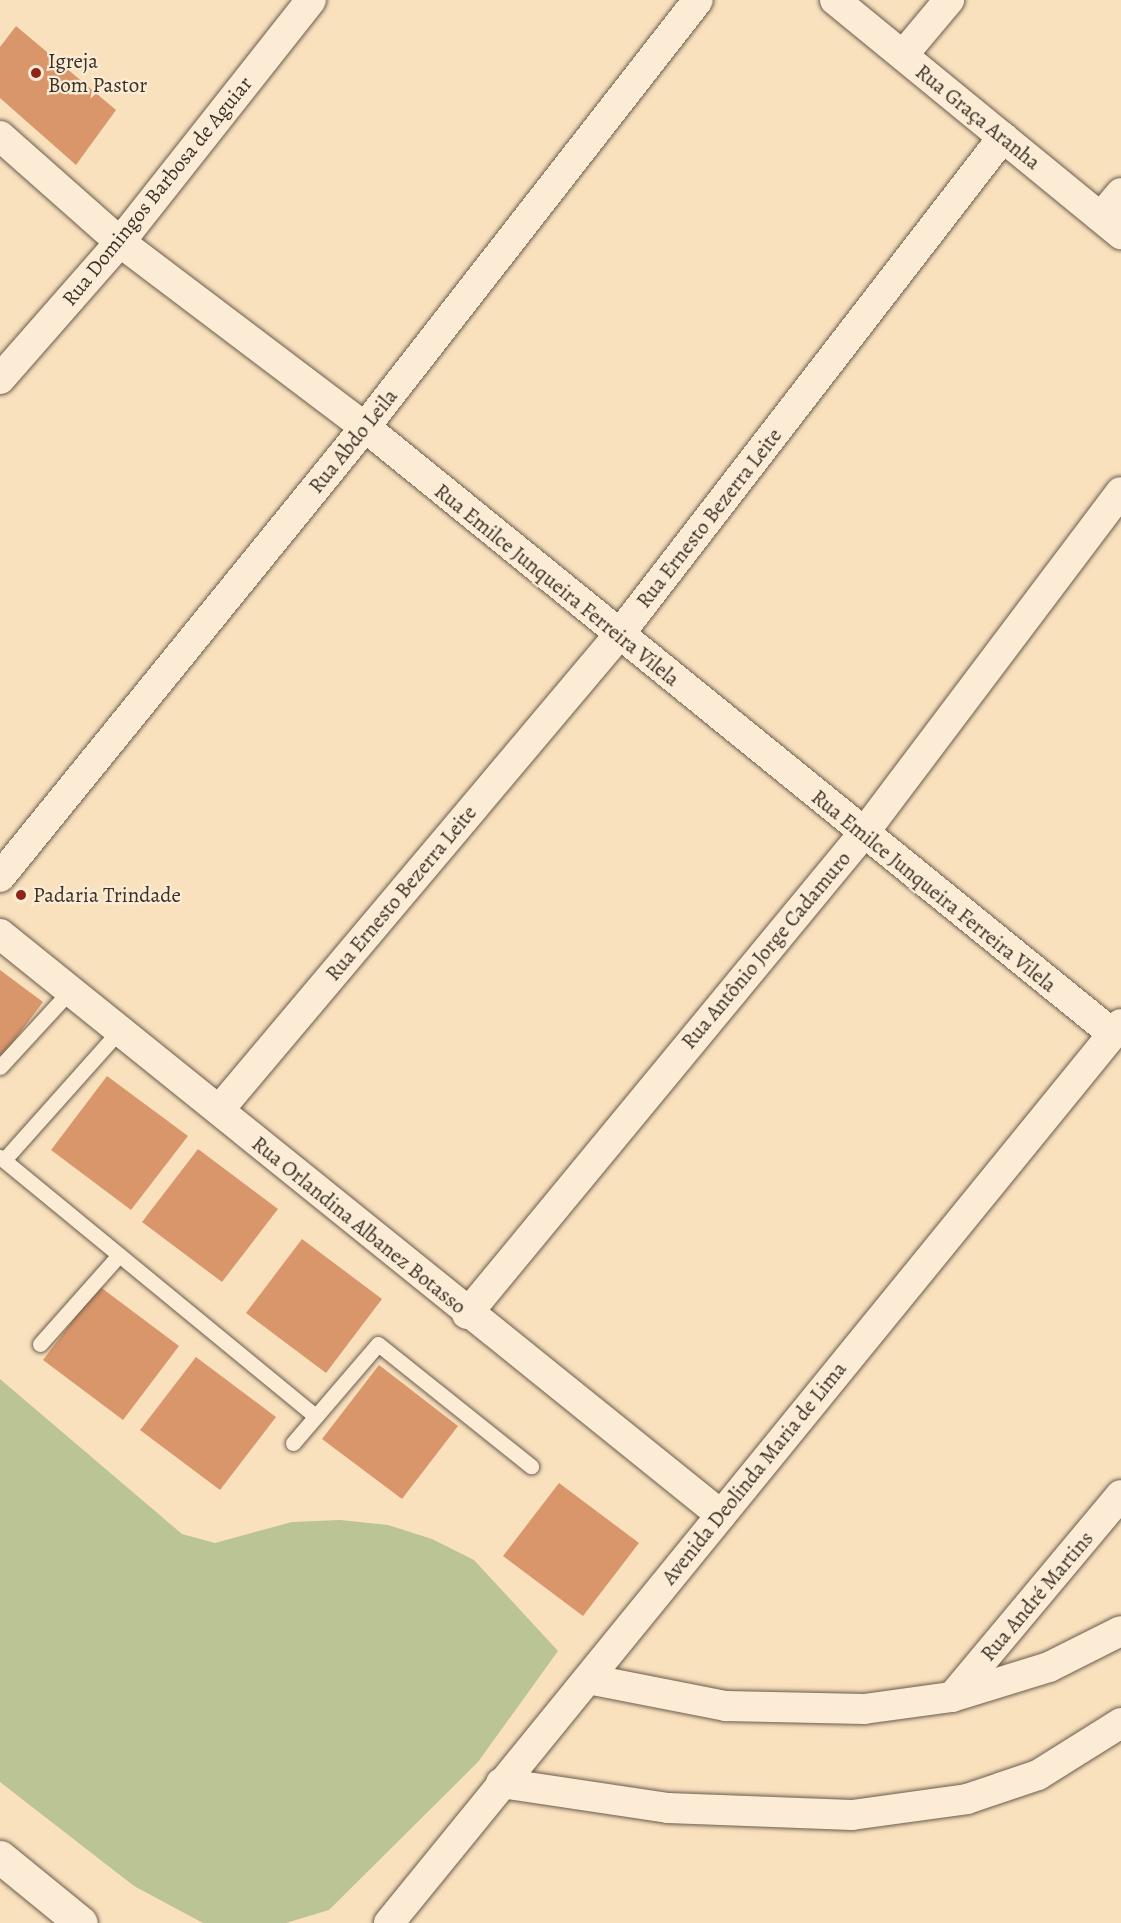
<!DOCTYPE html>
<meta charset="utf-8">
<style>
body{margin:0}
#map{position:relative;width:1121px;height:1923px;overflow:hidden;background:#fae1be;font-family:Alegreya,serif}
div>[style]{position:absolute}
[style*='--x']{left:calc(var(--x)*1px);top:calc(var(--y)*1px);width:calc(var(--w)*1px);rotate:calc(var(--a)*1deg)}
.green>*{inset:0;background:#bac495}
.building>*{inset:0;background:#da966b}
.roads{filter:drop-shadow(0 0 2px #6a5d4d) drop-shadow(0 0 2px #6a5d4d)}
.lane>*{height:15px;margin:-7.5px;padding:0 7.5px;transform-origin:7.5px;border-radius:7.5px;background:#fcecd5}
.street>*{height:30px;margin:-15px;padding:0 15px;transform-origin:15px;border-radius:15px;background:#fcecd5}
.secondary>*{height:33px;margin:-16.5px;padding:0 16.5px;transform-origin:16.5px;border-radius:16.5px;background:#fcecd5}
.dots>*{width:16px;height:16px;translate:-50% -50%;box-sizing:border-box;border:3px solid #fcecd5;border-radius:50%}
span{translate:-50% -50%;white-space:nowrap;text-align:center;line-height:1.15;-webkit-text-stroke:4.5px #fcecd5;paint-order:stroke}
.poi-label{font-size:21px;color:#3a3127}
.left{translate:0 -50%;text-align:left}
.street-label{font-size:21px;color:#3a3127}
</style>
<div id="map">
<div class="green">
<div style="clip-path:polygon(0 1379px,182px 1534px,215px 1543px,292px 1522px,340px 1520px,388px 1525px,432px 1539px,474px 1560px,558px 1651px,478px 1762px,329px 1910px,286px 1923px,203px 1923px,134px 1886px,0 1782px)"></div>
</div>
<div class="building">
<div style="clip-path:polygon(16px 26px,116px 110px,76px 165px,0 98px,0 47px)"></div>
<div style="clip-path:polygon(0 970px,43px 1002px,0 1059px)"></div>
<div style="clip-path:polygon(107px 1076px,188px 1136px,131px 1210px,51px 1150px)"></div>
<div style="clip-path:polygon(198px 1149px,278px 1209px,222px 1282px,142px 1222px)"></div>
<div style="clip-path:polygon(302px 1239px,382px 1299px,326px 1373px,246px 1313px)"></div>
<div style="clip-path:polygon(99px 1286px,179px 1346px,123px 1420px,43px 1360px)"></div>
<div style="clip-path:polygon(196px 1357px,276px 1417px,220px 1490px,140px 1430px)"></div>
<div style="clip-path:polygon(379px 1365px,458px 1426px,402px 1499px,322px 1439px)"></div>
<div style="clip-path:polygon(559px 1483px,639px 1543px,583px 1616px,503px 1556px)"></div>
</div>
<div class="roads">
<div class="lane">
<div style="--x:0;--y:1067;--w:103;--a:-47.4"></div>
<div style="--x:0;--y:1157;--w:408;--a:39.4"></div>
<div style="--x:4;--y:1160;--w:173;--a:-48.3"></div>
<div style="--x:40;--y:1344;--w:119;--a:-48.4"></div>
<div style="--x:293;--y:1443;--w:130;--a:-49.4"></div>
<div style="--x:378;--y:1344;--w:196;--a:38.6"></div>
</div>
<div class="street">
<div style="--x:835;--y:0;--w:370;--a:39.3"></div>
<div style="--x:903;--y:55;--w:72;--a:-50.1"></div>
<div style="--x:0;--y:136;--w:160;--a:41.5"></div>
<div style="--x:120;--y:242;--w:307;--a:37.1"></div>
<div style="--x:365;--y:427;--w:963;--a:39.06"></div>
<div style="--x:1101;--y:217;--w:31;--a:-50"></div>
<div style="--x:0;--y:379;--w:182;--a:-48.8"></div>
<div style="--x:120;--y:242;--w:308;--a:-51.7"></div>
<div style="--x:0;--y:877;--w:579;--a:-50.95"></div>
<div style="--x:365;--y:427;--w:541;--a:-52.05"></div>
<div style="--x:0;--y:934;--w:926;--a:38.86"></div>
<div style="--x:219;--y:1110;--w:620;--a:-49.91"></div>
<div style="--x:618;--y:636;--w:630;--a:-52.35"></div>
<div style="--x:467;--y:1314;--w:622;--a:-50.48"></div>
<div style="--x:863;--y:834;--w:428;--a:-53"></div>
<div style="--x:588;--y:1679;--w:141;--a:11.1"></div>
<div style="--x:726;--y:1706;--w:138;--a:1.2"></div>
<div style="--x:864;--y:1709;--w:89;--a:-7.8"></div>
<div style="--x:952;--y:1697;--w:102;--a:-17.2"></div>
<div style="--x:1049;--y:1667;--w:80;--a:-26.6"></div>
<div style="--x:952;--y:1697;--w:263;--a:-50.1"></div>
<div style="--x:501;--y:1783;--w:169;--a:8.5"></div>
<div style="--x:668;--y:1808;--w:184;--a:2.2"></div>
<div style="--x:852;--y:1815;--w:116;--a:-7.9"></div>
<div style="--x:967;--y:1799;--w:75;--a:-18.7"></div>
<div style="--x:1038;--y:1775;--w:98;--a:-32.1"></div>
<div style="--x:389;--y:1923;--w:1159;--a:-50.85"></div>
</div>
<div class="secondary">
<div style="--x:0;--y:1857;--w:104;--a:39.2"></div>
</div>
</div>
<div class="dots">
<div style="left:36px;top:73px;background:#8f2418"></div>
<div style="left:21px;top:895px;background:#8f2418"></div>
</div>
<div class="poi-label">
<span class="left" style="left:48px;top:73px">Igreja<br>Bom Pastor</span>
<span class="left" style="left:33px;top:895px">Padaria Trindade</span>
</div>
<div class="street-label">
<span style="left:978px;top:117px;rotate:39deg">Rua Graça Aranha</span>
<span style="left:157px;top:191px;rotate:-51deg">Rua Domingos Barbosa de Aguiar</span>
<span style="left:353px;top:441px;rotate:-51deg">Rua Abdo Leila</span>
<span style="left:709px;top:518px;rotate:-52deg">Rua Ernesto Bezerra Leite</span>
<span style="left:557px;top:585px;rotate:39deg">Rua Emilce Junqueira Ferreira Vilela</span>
<span style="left:934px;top:891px;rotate:39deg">Rua Emilce Junqueira Ferreira Vilela</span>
<span style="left:401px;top:893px;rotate:-50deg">Rua Ernesto Bezerra Leite</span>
<span style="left:766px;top:950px;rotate:-50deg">Rua Antônio Jorge Cadamuro</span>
<span style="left:359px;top:1225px;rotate:39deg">Rua Orlandina Albanez Botasso</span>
<span style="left:754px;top:1473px;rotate:-51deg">Avenida Deolinda Maria de Lima</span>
<span style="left:1037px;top:1596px;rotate:-50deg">Rua André Martins</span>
</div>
</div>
